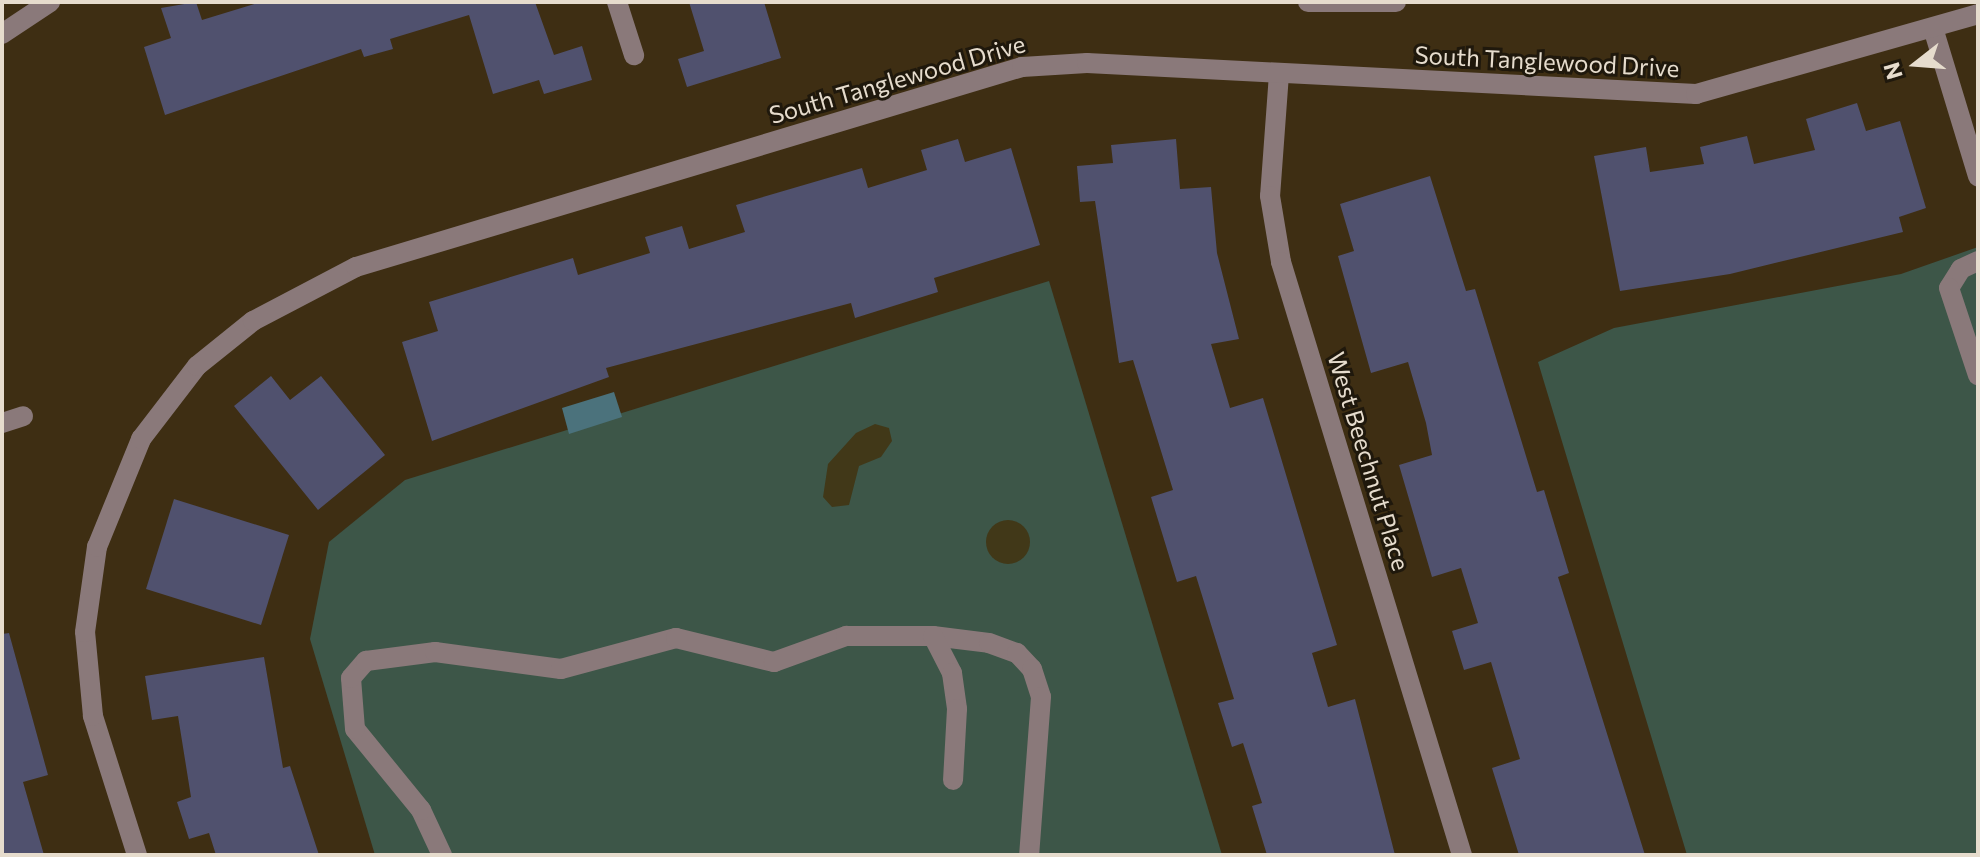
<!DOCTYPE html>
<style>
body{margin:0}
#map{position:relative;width:1980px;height:857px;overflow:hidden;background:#3e2e13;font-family:Commissioner,sans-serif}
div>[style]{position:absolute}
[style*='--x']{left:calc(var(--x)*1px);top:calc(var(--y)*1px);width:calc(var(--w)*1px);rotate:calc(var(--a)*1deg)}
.green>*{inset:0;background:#3d5648}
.sand>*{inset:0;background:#413818}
.round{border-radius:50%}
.water>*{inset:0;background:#4b727c}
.building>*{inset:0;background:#50516e}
.minor>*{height:20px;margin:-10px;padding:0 10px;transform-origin:10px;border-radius:10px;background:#8a797a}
span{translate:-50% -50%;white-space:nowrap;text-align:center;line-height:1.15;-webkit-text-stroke:6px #1f180c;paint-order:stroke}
.street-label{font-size:24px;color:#e6dccd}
.frame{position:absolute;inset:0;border:4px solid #e6dccd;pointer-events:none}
.north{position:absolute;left:1876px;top:24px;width:80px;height:80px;-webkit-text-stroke:6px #1f180c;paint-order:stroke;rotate:253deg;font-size:22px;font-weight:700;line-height:32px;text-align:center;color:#e6dccd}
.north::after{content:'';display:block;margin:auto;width:28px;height:36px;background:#e6dccd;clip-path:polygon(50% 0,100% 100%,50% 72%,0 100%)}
</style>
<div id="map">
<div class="green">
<div style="clip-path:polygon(1978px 247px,1978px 855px,1687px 855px,1538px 362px,1614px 328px,1901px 274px)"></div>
<div style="clip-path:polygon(1049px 281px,1222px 855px,375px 855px,310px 639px,329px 542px,405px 480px)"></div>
</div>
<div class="sand">
<div style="clip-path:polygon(875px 424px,889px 428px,892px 441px,881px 457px,859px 466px,849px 505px,832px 507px,823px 497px,828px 464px,856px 433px)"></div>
<div class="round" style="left:986px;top:520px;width:44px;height:44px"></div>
</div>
<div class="water">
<div style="clip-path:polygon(614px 392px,622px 417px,569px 434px,562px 408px)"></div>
</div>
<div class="building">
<div style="clip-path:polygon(196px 2px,202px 20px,261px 2px,535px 2px,554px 55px,582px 46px,592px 80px,544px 94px,539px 80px,493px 94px,469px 15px,390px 39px,393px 49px,364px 57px,361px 49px,165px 115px,144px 47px,171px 38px,161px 8px)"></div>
<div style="clip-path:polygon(689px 2px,764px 2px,781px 58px,687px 87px,678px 59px,704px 51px)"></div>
<div style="clip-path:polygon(1857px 103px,1866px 131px,1900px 121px,1926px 208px,1899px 217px,1903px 232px,1730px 274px,1620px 291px,1594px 156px,1646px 147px,1650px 172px,1704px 164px,1700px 147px,1747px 136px,1754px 164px,1815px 150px,1806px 119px)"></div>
<div style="clip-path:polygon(958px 139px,965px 162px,1011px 148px,1040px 245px,934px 278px,938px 292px,855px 318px,851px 303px,606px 368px,609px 377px,432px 441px,402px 342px,438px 331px,429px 302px,573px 258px,578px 275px,650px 253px,645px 237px,682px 226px,689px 249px,745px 232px,736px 205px,862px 168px,868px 188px,927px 170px,921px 150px)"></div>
<div style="clip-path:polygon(1176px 139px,1180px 189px,1211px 187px,1217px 253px,1239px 339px,1211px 344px,1230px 408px,1263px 398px,1337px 645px,1312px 653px,1328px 707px,1355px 699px,1395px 855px,1267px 855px,1252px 806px,1262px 803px,1243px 743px,1232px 747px,1218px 703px,1234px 699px,1196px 576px,1177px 582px,1151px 497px,1173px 490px,1133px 360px,1119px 363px,1095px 201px,1080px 202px,1077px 166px,1113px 163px,1111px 145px)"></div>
<div style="clip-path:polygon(1430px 176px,1466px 291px,1475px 289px,1537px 492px,1544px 490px,1569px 573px,1558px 577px,1645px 855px,1519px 855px,1492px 768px,1520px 759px,1491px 662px,1464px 670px,1452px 631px,1478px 623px,1461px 568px,1432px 577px,1399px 465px,1432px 455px,1426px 423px,1408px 362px,1371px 373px,1338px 256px,1354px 251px,1340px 204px)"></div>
<div style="clip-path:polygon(271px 376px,290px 400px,321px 376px,385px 455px,318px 510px,234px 406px)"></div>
<div style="clip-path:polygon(174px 499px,289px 535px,261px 625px,146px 589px)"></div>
<div style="clip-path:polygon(9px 633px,48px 775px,23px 782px,44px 855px,2px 855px,2px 634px)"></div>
<div style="clip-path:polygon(264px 657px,283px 768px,290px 766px,319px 855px,216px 855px,209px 833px,189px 839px,177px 802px,191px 797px,178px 716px,152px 720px,145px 676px)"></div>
</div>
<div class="minor">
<div style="--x:617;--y:2;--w:56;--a:72.2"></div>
<div style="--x:1308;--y:2;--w:88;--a:0"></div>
<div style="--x:1933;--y:28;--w:155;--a:73.1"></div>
<div style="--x:2;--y:34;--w:58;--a:-33.7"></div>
<div style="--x:1279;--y:74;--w:122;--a:94.2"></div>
<div style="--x:1270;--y:196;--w:67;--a:80.5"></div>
<div style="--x:1281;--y:262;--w:620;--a:73.03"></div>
<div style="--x:1978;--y:261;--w:19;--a:155"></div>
<div style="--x:1961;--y:269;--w:22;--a:122"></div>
<div style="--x:1949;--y:288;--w:92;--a:71.6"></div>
<div style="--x:2;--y:423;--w:22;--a:-18"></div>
<div style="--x:933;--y:636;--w:56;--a:7.1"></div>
<div style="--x:989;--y:643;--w:30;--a:20"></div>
<div style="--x:1017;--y:653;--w:22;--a:47"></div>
<div style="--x:1032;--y:669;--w:29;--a:72"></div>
<div style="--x:1041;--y:697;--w:158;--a:94.3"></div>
<div style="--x:137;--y:855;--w:146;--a:-107.6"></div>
<div style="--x:93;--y:716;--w:84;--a:-95.4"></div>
<div style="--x:85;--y:632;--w:86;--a:-82"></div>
<div style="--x:97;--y:547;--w:117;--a:-67.8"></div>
<div style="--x:141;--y:439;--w:92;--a:-52.5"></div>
<div style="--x:197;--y:366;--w:72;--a:-38.8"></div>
<div style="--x:253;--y:321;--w:116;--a:-27.7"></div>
<div style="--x:356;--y:267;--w:695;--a:-16.72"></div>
<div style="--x:1022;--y:67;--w:65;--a:-3.5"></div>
<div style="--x:1087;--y:63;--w:610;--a:2.91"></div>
<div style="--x:1696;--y:94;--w:293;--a:-15.8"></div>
<div style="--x:442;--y:855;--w:50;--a:-115"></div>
<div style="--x:421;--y:810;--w:104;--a:-129.2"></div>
<div style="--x:355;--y:729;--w:51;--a:-94.5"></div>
<div style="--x:351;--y:678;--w:23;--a:-49"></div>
<div style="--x:366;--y:661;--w:70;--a:-7.4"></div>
<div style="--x:435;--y:652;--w:127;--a:7.7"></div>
<div style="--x:561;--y:669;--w:119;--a:-15.1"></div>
<div style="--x:676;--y:638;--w:101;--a:13.8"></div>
<div style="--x:774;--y:662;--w:77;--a:-19.9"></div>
<div style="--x:846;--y:636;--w:87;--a:0"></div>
<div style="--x:933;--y:636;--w:42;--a:62.8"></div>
<div style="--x:952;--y:673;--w:36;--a:82"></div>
<div style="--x:957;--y:709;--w:71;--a:93.2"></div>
</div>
<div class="street-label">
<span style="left:1547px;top:61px;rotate:3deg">South Tanglewood Drive</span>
<span style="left:897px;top:79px;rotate:-16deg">South Tanglewood Drive</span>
<span style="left:1369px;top:461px;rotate:73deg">West Beechnut Place</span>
</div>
<div class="frame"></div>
<div class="north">N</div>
</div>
